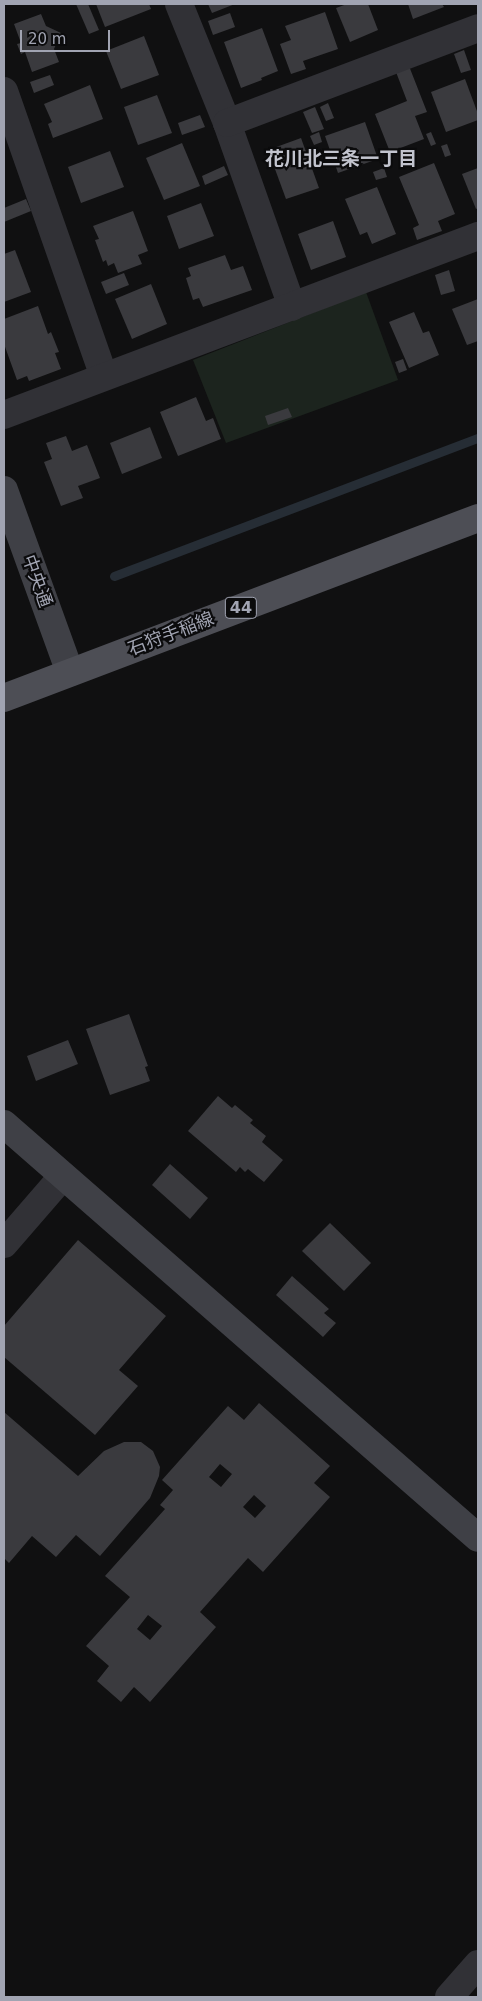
<!DOCTYPE html>
<meta charset="utf-8">
<style>
body{margin:0}
#map{position:relative;width:482px;height:2001px;overflow:hidden;background:#101011;font-family:"DejaVu Sans","Noto Sans JP",sans-serif}
div>[style]{position:absolute}
[style*='--x']{left:calc(var(--x)*1px);top:calc(var(--y)*1px);width:calc(var(--w)*1px);rotate:calc(var(--a)*1deg)}
.green>*{inset:0;background:#1c241e}
.stream>*{height:9px;margin:-4.5px;padding:0 4.5px;transform-origin:4.5px;border-radius:4.5px;background:#262d35}
.building>*{inset:0;background:#3a3a3e}
.street>*{height:28px;margin:-14px;padding:0 14px;transform-origin:14px;border-radius:14px;background:#313136}
.secondary>*{height:28px;margin:-14px;padding:0 14px;transform-origin:14px;border-radius:14px;background:#3f4046}
.primary>*{height:28px;margin:-14px;padding:0 14px;transform-origin:14px;border-radius:14px;background:#4d4e55}
span{translate:-50% -50%;white-space:nowrap;text-align:center;line-height:1.15;-webkit-text-stroke:4.5px #0b0b0c;paint-order:stroke}
.shield-label span{padding:1px 4px;background:#0b0b0c;border:1px solid;border-radius:4px;-webkit-text-stroke-width:0}
.shield-label{font-size:16px;color:#a1a4b2;font-weight:700}
.street-label{font-size:18px;color:#a1a4b2}
.neighbourhood-label{font-size:19px;color:#c2c4ce;font-weight:700}
.frame{position:absolute;inset:0;border:5px solid #a1a4b2;pointer-events:none}
.scale{position:absolute;left:20px;top:30px;width:90px;height:22px;box-sizing:border-box;border:2px solid #a1a4b2;border-top:0;padding-left:6px;font-size:15px;line-height:18px;white-space:nowrap;color:#a1a4b2;-webkit-text-stroke:4px #0b0b0c;paint-order:stroke}
</style>
<div id="map">
<div class="green">
<div style="clip-path:polygon(366px 292px,398px 380px,226px 443px,193px 360px)"></div>
</div>
<div class="stream">
<div style="--x:114;--y:576;--w:389;--a:-20.8"></div>
</div>
<div class="building">
<div style="clip-path:polygon(76px 4px,88px 4px,99px 30px,89px 34px)"></div>
<div style="clip-path:polygon(96px 4px,149px 4px,151px 9px,105px 27px)"></div>
<div style="clip-path:polygon(208px 4px,235px 4px,212px 13px)"></div>
<div style="clip-path:polygon(347px 4px,368px 4px,378px 30px,350px 42px,336px 8px)"></div>
<div style="clip-path:polygon(408px 4px,442px 4px,444px 7px,413px 19px)"></div>
<div style="clip-path:polygon(325px 12px,338px 49px,303px 61px,306px 69px,291px 74px,280px 44px,291px 40px,285px 26px)"></div>
<div style="clip-path:polygon(230px 13px,235px 27px,213px 35px,208px 21px)"></div>
<div style="clip-path:polygon(41px 14px,46px 26px,61px 33px,54px 49px,59px 62px,32px 72px,25px 52px,21px 54px,17px 44px,21px 43px,14px 24px)"></div>
<div style="clip-path:polygon(262px 28px,278px 71px,261px 78px,262px 80px,241px 88px,224px 42px)"></div>
<div style="clip-path:polygon(144px 36px,159px 75px,121px 89px,106px 51px)"></div>
<div style="clip-path:polygon(464px 50px,471px 70px,461px 73px,454px 54px)"></div>
<div style="clip-path:polygon(409px 66px,427px 112px,415px 116px,424px 139px,390px 152px,375px 114px,407px 101px,396px 72px)"></div>
<div style="clip-path:polygon(50px 75px,54px 85px,34px 93px,30px 82px)"></div>
<div style="clip-path:polygon(465px 79px,478px 114px,478px 120px,446px 132px,431px 92px)"></div>
<div style="clip-path:polygon(90px 85px,103px 119px,53px 138px,48px 124px,52px 122px,44px 104px)"></div>
<div style="clip-path:polygon(157px 95px,172px 133px,138px 145px,124px 107px)"></div>
<div style="clip-path:polygon(328px 103px,334px 118px,326px 121px,320px 107px)"></div>
<div style="clip-path:polygon(315px 107px,324px 129px,312px 133px,303px 112px)"></div>
<div style="clip-path:polygon(200px 115px,205px 127px,182px 135px,178px 123px)"></div>
<div style="clip-path:polygon(365px 122px,378px 159px,338px 173px,325px 136px)"></div>
<div style="clip-path:polygon(319px 132px,322px 142px,314px 145px,310px 136px)"></div>
<div style="clip-path:polygon(431px 132px,436px 144px,431px 146px,426px 134px)"></div>
<div style="clip-path:polygon(301px 138px,319px 188px,286px 199px,268px 150px)"></div>
<div style="clip-path:polygon(182px 143px,200px 186px,164px 200px,146px 158px)"></div>
<div style="clip-path:polygon(447px 144px,451px 155px,445px 157px,441px 146px)"></div>
<div style="clip-path:polygon(110px 151px,124px 187px,81px 203px,68px 167px)"></div>
<div style="clip-path:polygon(434px 163px,455px 214px,438px 221px,442px 231px,417px 240px,413px 228px,419px 225px,399px 177px)"></div>
<div style="clip-path:polygon(224px 166px,228px 175px,205px 185px,202px 176px)"></div>
<div style="clip-path:polygon(384px 168px,387px 177px,376px 180px,373px 172px)"></div>
<div style="clip-path:polygon(478px 168px,478px 208px,476px 209px,462px 174px)"></div>
<div style="clip-path:polygon(377px 187px,396px 234px,372px 244px,367px 232px,360px 235px,345px 199px)"></div>
<div style="clip-path:polygon(26px 199px,31px 211px,4px 222px,4px 208px)"></div>
<div style="clip-path:polygon(201px 203px,214px 236px,179px 249px,167px 216px)"></div>
<div style="clip-path:polygon(133px 211px,148px 251px,138px 255px,142px 264px,118px 273px,114px 263px,108px 266px,106px 260px,103px 262px,95px 240px,99px 239px,93px 226px)"></div>
<div style="clip-path:polygon(333px 221px,346px 257px,311px 270px,298px 234px)"></div>
<div style="clip-path:polygon(15px 250px,31px 292px,4px 302px,4px 254px)"></div>
<div style="clip-path:polygon(225px 255px,231px 270px,243px 266px,252px 290px,203px 307px,199px 298px,193px 300px,186px 278px,191px 276px,188px 268px)"></div>
<div style="clip-path:polygon(449px 270px,455px 291px,441px 295px,435px 275px)"></div>
<div style="clip-path:polygon(124px 273px,129px 285px,106px 294px,101px 282px)"></div>
<div style="clip-path:polygon(151px 284px,167px 324px,132px 339px,115px 299px)"></div>
<div style="clip-path:polygon(478px 299px,478px 341px,467px 345px,452px 309px)"></div>
<div style="clip-path:polygon(38px 306px,48px 334px,51px 332px,59px 352px,55px 353px,61px 369px,29px 381px,27px 376px,17px 380px,4px 344px,4px 319px)"></div>
<div style="clip-path:polygon(414px 312px,423px 333px,429px 331px,439px 355px,409px 368px,389px 322px)"></div>
<div style="clip-path:polygon(403px 359px,407px 370px,399px 373px,395px 362px)"></div>
<div style="clip-path:polygon(196px 397px,206px 421px,213px 418px,221px 439px,178px 456px,160px 412px)"></div>
<div style="clip-path:polygon(288px 408px,292px 417px,268px 425px,265px 416px)"></div>
<div style="clip-path:polygon(150px 427px,162px 458px,122px 474px,110px 443px)"></div>
<div style="clip-path:polygon(66px 436px,72px 451px,87px 445px,100px 478px,78px 486px,83px 498px,61px 506px,44px 462px,52px 459px,46px 443px)"></div>
<div style="clip-path:polygon(129px 1014px,148px 1066px,145px 1067px,150px 1081px,110px 1095px,86px 1029px)"></div>
<div style="clip-path:polygon(68px 1040px,78px 1064px,36px 1081px,27px 1056px)"></div>
<div style="clip-path:polygon(218px 1096px,232px 1108px,235px 1105px,253px 1120px,250px 1123px,266px 1136px,262px 1142px,283px 1160px,264px 1182px,248px 1169px,245px 1172px,240px 1167px,236px 1172px,188px 1131px)"></div>
<div style="clip-path:polygon(170px 1164px,208px 1198px,190px 1219px,152px 1185px)"></div>
<div style="clip-path:polygon(330px 1223px,371px 1263px,344px 1291px,302px 1251px)"></div>
<div style="clip-path:polygon(78px 1240px,166px 1316px,119px 1370px,138px 1386px,95px 1435px,4px 1357px,4px 1326px)"></div>
<div style="clip-path:polygon(292px 1276px,329px 1309px,324px 1313px,336px 1323px,323px 1337px,276px 1295px)"></div>
<div style="clip-path:polygon(evenodd,259px 1403px,330px 1466px,314px 1483px,330px 1497px,263px 1572px,248px 1558px,200px 1612px,216px 1627px,150px 1702px,134px 1687px,121px 1702px,97px 1681px,109px 1666px,86px 1646px,130px 1597px,105px 1576px,165px 1509px,160px 1505px,173px 1490px,162px 1480px,228px 1406px,244px 1420px,259px 1403px,220px 1464px,232px 1474px,221px 1487px,209px 1477px,220px 1464px,259px 1403px,254px 1495px,266px 1506px,255px 1518px,243px 1507px,254px 1495px,259px 1403px,148px 1615px,162px 1626px,150px 1640px,137px 1629px,148px 1615px)"></div>
<div style="clip-path:polygon(4px 1412px,78px 1476px,104px 1451px,124px 1442px,141px 1442px,153px 1451px,160px 1467px,159px 1476px,150px 1498px,100px 1556px,76px 1535px,56px 1557px,32px 1536px,9px 1563px,4px 1558px)"></div>
</div>
<div class="street">
<div style="--x:179;--y:4;--w:128;--a:68"></div>
<div style="--x:227;--y:123;--w:195;--a:70.5"></div>
<div style="--x:4;--y:91;--w:302;--a:70.7"></div>
<div style="--x:227;--y:123;--w:268;--a:-20.7"></div>
<div style="--x:4;--y:415;--w:507;--a:-20.69"></div>
<div style="--x:4;--y:1244;--w:90;--a:-49.1"></div>
<div style="--x:449;--y:1997;--w:44;--a:-48.7"></div>
</div>
<div class="secondary">
<div style="--x:4;--y:490;--w:194;--a:70.1"></div>
<div style="--x:4;--y:1124;--w:629;--a:41.13"></div>
</div>
<div class="primary">
<div style="--x:4;--y:698;--w:507;--a:-20.79"></div>
</div>
<div class="shield-label">
<span style="left:241px;top:608px">44</span>
</div>
<div class="street-label">
<span style="left:37px;top:581px;rotate:70deg">中央通</span>
<span style="left:171px;top:634px;rotate:-21deg">石狩手稲線</span>
</div>
<div class="neighbourhood-label">
<span style="left:341px;top:159px">花川北三条一丁目</span>
</div>
<div class="frame"></div>
<div class="scale">20 m</div>
</div>
